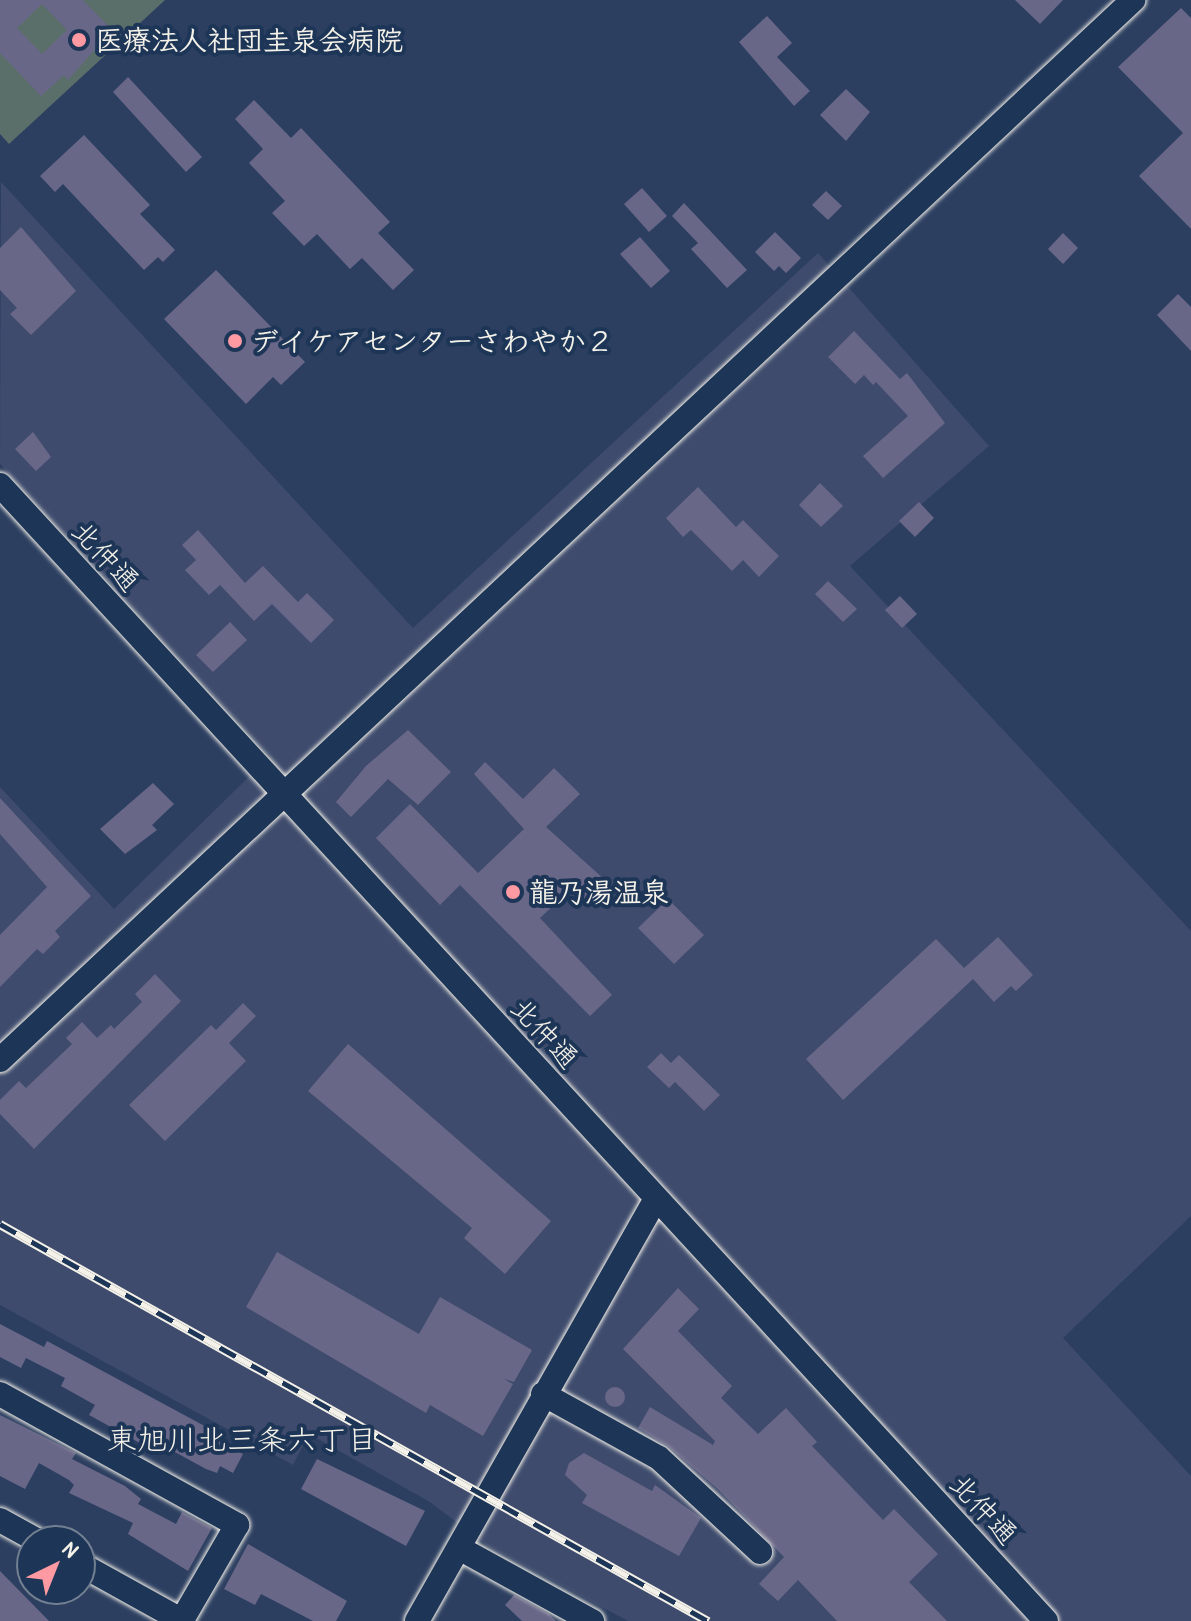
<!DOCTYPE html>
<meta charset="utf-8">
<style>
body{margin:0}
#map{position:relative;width:1191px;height:1621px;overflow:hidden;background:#2c3f61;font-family:"Patrick Hand","Klee One",sans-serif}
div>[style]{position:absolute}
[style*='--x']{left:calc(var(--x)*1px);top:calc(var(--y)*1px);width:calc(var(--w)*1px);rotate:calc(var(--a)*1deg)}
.built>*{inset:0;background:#3e4b6d}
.green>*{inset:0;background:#5b6f6a}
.building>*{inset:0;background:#696788}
.round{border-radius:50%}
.roads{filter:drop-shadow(0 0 2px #f4f1e8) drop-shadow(0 0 2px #f4f1e8)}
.minor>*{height:24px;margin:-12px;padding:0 12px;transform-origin:12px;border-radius:12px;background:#1d3557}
.rail>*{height:9px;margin-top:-4.5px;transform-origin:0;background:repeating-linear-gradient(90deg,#1d3557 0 18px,#f4f1e8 0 36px);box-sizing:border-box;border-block:2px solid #f4f1e8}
.dots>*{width:22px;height:22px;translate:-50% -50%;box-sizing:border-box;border:4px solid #1d3557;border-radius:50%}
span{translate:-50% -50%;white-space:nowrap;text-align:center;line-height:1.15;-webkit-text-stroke:8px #1d3557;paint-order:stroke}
.poi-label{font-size:28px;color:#f4f1e8;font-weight:700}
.left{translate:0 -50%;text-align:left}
.street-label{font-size:28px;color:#f4f1e8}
.neighbourhood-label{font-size:30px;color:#f4f1e8}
.north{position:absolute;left:16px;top:1525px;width:80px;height:80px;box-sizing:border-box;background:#1d3557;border:2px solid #738091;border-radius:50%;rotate:43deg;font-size:22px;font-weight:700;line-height:32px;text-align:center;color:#f4f1e8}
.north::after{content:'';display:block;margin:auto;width:28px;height:36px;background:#ff9aa2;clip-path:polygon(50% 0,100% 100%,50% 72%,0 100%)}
</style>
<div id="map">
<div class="built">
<div style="clip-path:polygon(1px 182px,413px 628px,818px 253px,989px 446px,850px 566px,1191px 931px,1191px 1216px,1063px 1338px,1191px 1476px,1191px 1621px,628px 1621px,488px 1546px,430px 1502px,309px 1434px,293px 1465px,0 1305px,0 787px,114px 909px,270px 756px,0 464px)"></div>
</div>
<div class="green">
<div style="clip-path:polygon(0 0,165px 0,9px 144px,0 134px)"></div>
</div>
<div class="building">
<div style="clip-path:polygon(evenodd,0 0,83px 0,112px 30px,68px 80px,64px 75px,41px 96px,0 53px,0 0,42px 4px,67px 30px,42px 54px,17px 28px,42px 4px)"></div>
<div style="clip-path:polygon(1015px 0,1063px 0,1040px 24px)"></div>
<div style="clip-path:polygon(1181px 8px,1191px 18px,1191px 229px,1139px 176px,1183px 133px,1118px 67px)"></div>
<div style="clip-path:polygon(767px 16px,792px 43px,777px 57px,810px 91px,794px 106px,739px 42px)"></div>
<div style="clip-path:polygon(128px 77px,202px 157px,186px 172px,113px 92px)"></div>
<div style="clip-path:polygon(846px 89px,870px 112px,846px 141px,820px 115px)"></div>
<div style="clip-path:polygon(254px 100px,291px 138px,301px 128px,390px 222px,378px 233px,414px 270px,393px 290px,362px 258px,350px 269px,317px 234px,304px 246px,272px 213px,285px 201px,249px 163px,263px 149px,235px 119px)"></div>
<div style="clip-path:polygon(84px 135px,150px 205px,140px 214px,175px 250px,163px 262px,158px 257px,144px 270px,63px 184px,55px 192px,40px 176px)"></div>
<div style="clip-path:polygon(642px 188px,667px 216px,649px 232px,624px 204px)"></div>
<div style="clip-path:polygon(826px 191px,842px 206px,828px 220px,812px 205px)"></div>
<div style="clip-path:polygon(684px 203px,747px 270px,727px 288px,691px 249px,698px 243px,672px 216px)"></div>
<div style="clip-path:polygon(21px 227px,76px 291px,31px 335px,10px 314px,17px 308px,0 290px,0 248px)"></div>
<div style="clip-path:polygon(775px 232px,801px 258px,786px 273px,779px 266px,774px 271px,755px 252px)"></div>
<div style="clip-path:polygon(1063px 233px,1078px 248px,1063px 264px,1048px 249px)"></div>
<div style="clip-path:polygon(640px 237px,670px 271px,651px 288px,620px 254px)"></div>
<div style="clip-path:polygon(216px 270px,305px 362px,281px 385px,273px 377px,246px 404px,164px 319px)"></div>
<div style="clip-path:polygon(1178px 294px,1191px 307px,1191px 351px,1157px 315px)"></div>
<div style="clip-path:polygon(854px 331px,900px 379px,907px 373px,945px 423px,883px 478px,863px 456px,908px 416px,876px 382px,873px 385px,864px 375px,855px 384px,828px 357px)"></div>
<div style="clip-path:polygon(33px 432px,51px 457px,36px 471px,15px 449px)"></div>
<div style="clip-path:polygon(820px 483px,843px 506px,821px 527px,799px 505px)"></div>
<div style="clip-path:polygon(698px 487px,736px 527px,743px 520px,779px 556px,759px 577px,743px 560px,732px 571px,691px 530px,683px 537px,666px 518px)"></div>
<div style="clip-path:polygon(919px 502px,934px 518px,915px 537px,899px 521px)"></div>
<div style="clip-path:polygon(198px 530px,245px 583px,263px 566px,298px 602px,307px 593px,334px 620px,311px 643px,272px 604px,254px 621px,220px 585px,209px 595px,185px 570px,196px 560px,182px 545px)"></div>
<div style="clip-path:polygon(828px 581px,857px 609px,843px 622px,815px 594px)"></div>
<div style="clip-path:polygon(900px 596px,917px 614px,902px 628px,885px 610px)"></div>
<div style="clip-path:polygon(230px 622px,247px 640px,213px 672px,196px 655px)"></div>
<div style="clip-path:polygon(408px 730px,451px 772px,418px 805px,388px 779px,351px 817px,336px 802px,366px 766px)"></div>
<div style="clip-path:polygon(485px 762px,523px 799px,554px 768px,580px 794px,546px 827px,614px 888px,594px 908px,573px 887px,540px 918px,612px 995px,590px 1016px,460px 885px,440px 905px,376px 838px,410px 804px,478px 873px,524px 829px,474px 774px)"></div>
<div style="clip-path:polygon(153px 783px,174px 804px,152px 825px,157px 830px,125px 854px,100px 829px)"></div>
<div style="clip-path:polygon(0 798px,91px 896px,55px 931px,60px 937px,43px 954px,37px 949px,0 987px,0 935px,47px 887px,0 834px)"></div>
<div style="clip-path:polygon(668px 899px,704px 935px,674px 964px,638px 928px)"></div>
<div style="clip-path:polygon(998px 937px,1033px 975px,1016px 991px,1011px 986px,994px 1002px,973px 979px,843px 1100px,806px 1059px,936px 939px,964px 968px)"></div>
<div style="clip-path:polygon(155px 974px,181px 1001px,34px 1149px,0 1114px,0 1100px,19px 1081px,26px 1088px,72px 1044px,66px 1038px,82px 1022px,97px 1038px,111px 1025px,114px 1029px,142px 1002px,135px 994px)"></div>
<div style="clip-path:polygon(243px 1003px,256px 1016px,229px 1043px,246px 1061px,165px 1141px,129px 1105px,211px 1025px,216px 1030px)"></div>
<div style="clip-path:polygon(348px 1044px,551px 1221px,505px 1274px,464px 1238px,472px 1228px,308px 1091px)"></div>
<div style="clip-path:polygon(661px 1053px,671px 1063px,679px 1055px,720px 1095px,704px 1111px,675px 1082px,669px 1088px,647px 1067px)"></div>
<div style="clip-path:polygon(277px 1252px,419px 1334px,440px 1297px,532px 1350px,514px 1382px,504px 1379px,513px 1384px,483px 1436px,430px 1405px,426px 1413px,246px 1307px)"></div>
<div style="clip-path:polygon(678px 1288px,699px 1309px,678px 1331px,732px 1386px,721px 1398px,758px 1434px,786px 1408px,817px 1442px,812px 1446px,883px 1520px,894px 1509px,938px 1554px,909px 1582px,947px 1621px,837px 1621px,798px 1580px,778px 1601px,759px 1584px,784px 1557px,718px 1489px,668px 1446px,638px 1428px,650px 1407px,713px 1445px,715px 1441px,623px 1349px)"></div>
<div style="clip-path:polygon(0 1324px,44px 1347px,47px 1341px,212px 1430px,210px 1435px,243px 1454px,233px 1473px,220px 1466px,217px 1473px,206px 1469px,162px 1445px,158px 1453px,89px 1415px,95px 1405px,61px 1386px,65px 1378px,26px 1358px,21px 1368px,0 1357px)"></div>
<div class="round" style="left:605px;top:1387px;width:20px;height:20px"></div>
<div style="clip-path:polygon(0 1415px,76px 1453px,72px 1459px,125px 1486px,141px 1499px,138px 1504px,176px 1524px,182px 1512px,212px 1528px,188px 1571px,128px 1534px,133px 1523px,69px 1493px,74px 1485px,69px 1480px,39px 1463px,25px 1489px,0 1476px)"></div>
<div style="clip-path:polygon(584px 1453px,652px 1491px,655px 1485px,701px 1518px,679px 1556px,582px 1503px,587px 1495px,565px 1475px,569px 1463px)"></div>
<div style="clip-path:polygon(317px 1459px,425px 1511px,406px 1546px,301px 1489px)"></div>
<div style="clip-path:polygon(248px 1544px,347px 1601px,336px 1621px,313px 1621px,261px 1594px,255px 1605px,224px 1589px)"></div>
<div style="clip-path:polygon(0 1571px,49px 1621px,0 1621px)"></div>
<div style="clip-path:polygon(514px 1595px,549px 1614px,556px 1621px,522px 1621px,505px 1605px)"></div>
</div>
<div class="roads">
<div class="minor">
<div style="--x:0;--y:485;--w:1544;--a:47.36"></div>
<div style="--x:0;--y:1060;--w:1552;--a:-43.09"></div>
<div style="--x:0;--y:1394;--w:271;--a:28.9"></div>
<div style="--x:237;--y:1525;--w:110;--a:120.1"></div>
<div style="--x:543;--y:1394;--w:132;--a:28.9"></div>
<div style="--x:659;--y:1458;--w:138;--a:42.9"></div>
<div style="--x:0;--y:1520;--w:43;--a:28.9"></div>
<div style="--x:459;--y:1548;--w:152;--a:28.8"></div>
<div style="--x:80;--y:1564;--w:118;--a:29"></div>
<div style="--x:417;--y:1621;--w:485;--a:-60.5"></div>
</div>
</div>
<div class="rail">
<div style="--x:0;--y:1224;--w:812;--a:29.28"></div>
</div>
<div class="dots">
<div style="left:79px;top:40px;background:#ff9aa2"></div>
<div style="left:235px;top:341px;background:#ff9aa2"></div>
<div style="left:513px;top:892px;background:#ff9aa2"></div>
</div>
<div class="poi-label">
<span class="left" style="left:95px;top:40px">医療法人社団圭泉会病院</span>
<span class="left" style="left:251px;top:341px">デイケアセンターさわやか２</span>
<span class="left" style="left:529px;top:892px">龍乃湯温泉</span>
</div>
<div class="street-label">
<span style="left:106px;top:556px;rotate:47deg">北仲通</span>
<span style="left:545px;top:1033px;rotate:47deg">北仲通</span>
<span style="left:984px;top:1509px;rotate:47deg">北仲通</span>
</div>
<div class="neighbourhood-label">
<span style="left:242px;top:1439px">東旭川北三条六丁目</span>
</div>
<div class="north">N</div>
</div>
